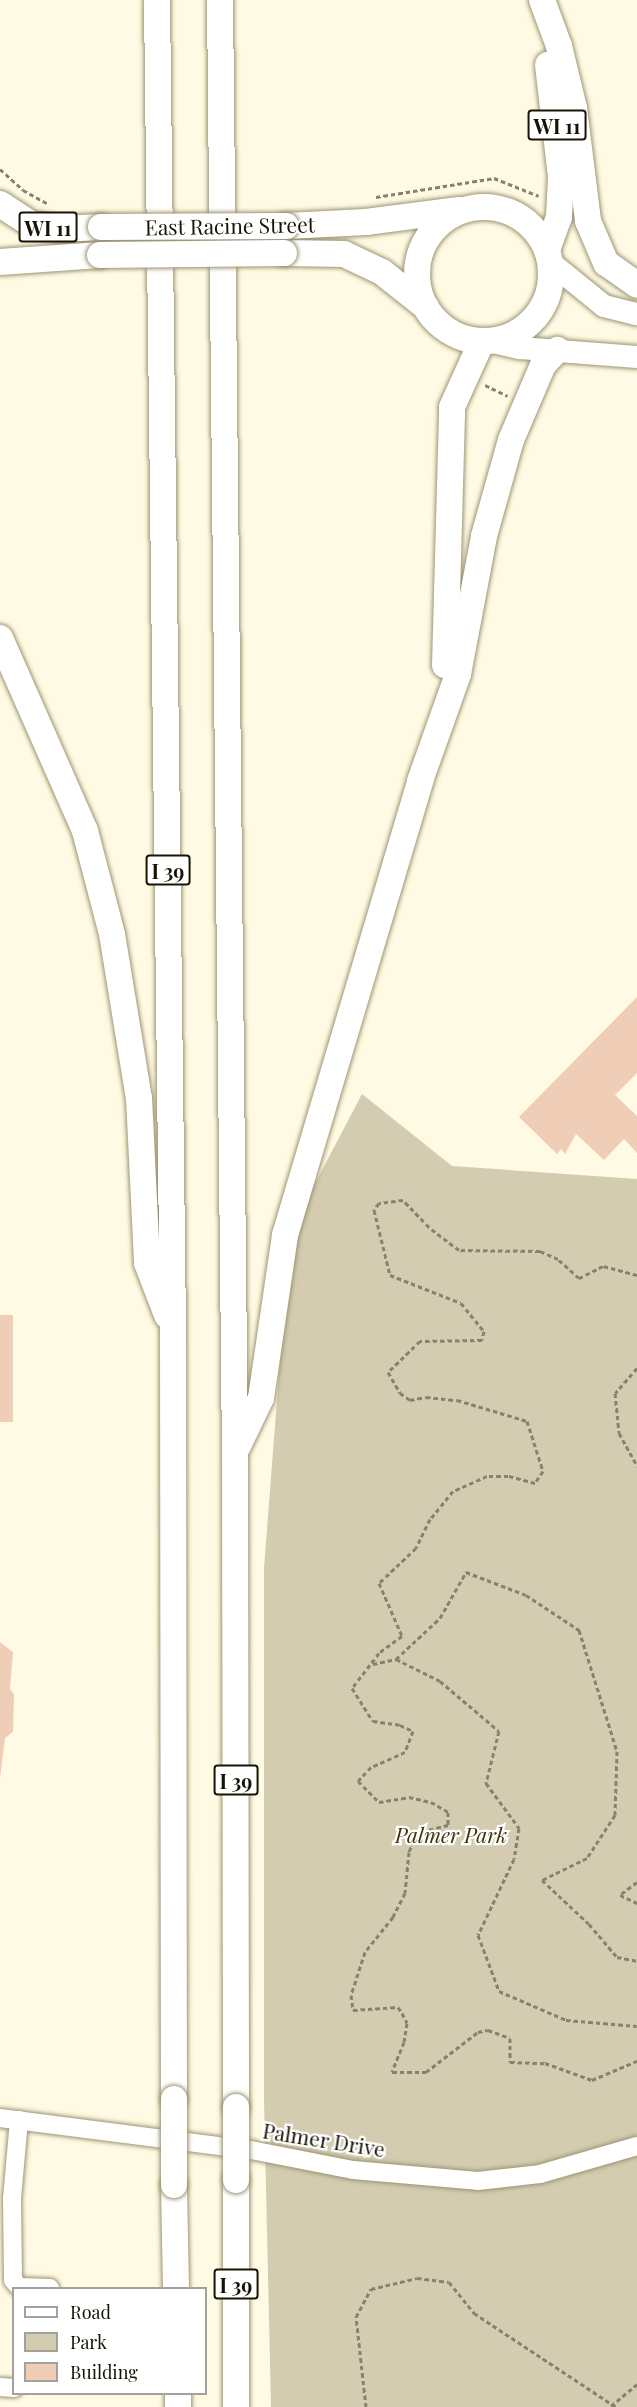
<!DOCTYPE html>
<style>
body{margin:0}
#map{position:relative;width:637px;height:2407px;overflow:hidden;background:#fffae3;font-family:"Playfair Display",serif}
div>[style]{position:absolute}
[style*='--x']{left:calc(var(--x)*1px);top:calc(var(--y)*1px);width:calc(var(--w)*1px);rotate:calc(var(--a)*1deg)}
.green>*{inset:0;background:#d3ccb0}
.building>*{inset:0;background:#f0cdb7}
.path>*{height:3px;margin-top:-1.5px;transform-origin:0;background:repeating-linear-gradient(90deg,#868270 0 4.5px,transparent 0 7.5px)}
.roads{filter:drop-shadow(0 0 2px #9d9573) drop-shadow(0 0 2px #9d9573)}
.minor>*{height:18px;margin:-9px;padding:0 9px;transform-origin:9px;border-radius:9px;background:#fff}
.major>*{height:22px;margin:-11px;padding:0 11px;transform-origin:11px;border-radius:11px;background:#fff}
.highway>*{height:26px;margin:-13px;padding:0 13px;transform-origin:13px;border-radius:13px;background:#fff}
.highway>.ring{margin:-13px;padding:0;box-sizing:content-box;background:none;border:26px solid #fff;border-radius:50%}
.bridges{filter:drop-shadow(0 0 2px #9d9573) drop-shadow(0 0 2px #9d9573)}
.highway-bridge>*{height:26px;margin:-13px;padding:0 13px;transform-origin:13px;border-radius:13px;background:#fff}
span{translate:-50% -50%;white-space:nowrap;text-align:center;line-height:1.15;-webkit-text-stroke:4.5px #fff;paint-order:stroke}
.shield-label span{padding:2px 4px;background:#fff;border:2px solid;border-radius:4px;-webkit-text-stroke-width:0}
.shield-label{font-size:20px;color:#171406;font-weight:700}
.street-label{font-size:21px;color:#171406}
.park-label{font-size:21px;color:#3f3505;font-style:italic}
.legend{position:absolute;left:12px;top:2287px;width:195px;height:108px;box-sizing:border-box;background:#fff;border:2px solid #a2a19b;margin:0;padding:8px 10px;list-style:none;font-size:18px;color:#171406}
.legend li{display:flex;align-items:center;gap:12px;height:30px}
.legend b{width:30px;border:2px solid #a2a19b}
</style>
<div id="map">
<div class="green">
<div style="clip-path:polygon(362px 1094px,452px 1166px,637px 1179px,637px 2407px,271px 2407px,264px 2099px,264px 1568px,290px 1231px)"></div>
</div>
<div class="building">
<div style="clip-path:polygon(637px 997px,637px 1073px,615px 1095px,637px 1116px,637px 1153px,624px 1139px,604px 1160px,576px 1134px,565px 1154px,561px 1149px,557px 1154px,519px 1117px)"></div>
<div style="clip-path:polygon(0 1315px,13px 1315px,13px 1422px,0 1422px)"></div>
<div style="clip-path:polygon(0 1642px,13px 1652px,10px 1689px,14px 1694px,13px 1732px,5px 1738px,0 1778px)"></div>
</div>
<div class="path">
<div style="--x:0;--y:169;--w:31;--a:42"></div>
<div style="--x:23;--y:190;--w:29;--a:29"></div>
<div style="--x:376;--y:197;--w:120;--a:-9.1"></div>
<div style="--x:494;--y:178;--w:48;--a:21.8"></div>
<div style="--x:485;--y:385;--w:25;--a:26"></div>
<div style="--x:637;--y:1275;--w:35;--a:-165"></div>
<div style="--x:603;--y:1266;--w:27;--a:153"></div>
<div style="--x:579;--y:1278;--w:28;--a:-138"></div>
<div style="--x:558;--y:1259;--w:20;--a:-156"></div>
<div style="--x:540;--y:1251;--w:81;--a:-179.3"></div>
<div style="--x:459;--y:1250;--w:38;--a:-143"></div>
<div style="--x:429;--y:1227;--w:37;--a:-134"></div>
<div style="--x:403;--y:1200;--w:24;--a:173"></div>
<div style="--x:379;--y:1203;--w:9;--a:126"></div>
<div style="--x:374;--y:1210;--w:67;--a:76.2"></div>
<div style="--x:390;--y:1275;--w:76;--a:21.5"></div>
<div style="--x:461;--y:1303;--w:36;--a:51"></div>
<div style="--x:484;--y:1331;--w:9;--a:103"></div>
<div style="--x:482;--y:1340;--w:62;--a:179.1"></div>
<div style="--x:420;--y:1341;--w:45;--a:135.9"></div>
<div style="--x:388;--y:1372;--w:24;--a:60"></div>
<div style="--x:400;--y:1393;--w:12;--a:35"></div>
<div style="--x:410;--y:1400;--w:16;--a:-11"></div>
<div style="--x:426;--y:1397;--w:31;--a:6"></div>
<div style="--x:457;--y:1400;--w:73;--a:16.7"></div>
<div style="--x:527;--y:1421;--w:52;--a:72.3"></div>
<div style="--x:543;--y:1471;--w:14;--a:124"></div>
<div style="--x:535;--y:1483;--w:28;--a:-165"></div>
<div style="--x:508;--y:1476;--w:21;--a:180"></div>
<div style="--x:487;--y:1476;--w:37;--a:156"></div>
<div style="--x:453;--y:1491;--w:36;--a:129"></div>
<div style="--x:430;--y:1519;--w:32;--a:116"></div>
<div style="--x:416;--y:1548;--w:51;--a:136.6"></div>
<div style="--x:379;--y:1583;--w:58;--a:66.5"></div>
<div style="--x:402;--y:1636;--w:29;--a:144"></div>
<div style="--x:379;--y:1653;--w:44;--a:127.6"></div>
<div style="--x:352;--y:1688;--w:39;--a:58"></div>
<div style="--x:373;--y:1721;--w:27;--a:8"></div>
<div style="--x:400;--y:1725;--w:14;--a:25"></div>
<div style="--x:413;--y:1731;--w:22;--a:111"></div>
<div style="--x:405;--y:1752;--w:37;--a:156"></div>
<div style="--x:371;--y:1767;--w:19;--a:133"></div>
<div style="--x:358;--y:1781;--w:30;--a:45"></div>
<div style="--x:379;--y:1802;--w:30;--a:-9"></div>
<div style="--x:409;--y:1797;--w:23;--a:13"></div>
<div style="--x:431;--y:1802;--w:20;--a:30"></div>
<div style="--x:448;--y:1812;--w:13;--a:90"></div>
<div style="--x:448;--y:1825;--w:33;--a:166"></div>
<div style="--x:416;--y:1833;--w:20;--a:110"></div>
<div style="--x:409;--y:1852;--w:41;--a:95.6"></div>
<div style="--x:405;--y:1893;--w:27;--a:117"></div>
<div style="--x:393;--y:1917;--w:45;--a:128.7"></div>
<div style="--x:365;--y:1952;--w:45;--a:108"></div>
<div style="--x:351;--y:1995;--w:15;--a:82"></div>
<div style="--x:353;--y:2010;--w:45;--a:-3.8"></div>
<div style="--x:398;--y:2007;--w:7;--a:56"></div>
<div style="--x:402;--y:2013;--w:11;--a:63"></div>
<div style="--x:407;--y:2023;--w:19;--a:99"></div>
<div style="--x:404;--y:2042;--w:32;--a:112"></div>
<div style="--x:392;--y:2072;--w:34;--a:0"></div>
<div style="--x:426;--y:2072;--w:66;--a:-37.6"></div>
<div style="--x:478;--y:2032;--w:10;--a:-11"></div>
<div style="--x:488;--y:2030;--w:23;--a:20"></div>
<div style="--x:510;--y:2038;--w:24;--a:90"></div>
<div style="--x:510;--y:2062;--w:35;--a:2"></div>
<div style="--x:545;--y:2063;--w:50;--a:19.9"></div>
<div style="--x:592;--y:2080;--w:49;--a:-22.9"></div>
<div style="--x:637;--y:1368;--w:33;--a:131"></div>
<div style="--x:615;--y:1393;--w:40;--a:84.3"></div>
<div style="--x:619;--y:1433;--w:38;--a:61"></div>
<div style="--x:396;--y:1659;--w:49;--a:26.6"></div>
<div style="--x:440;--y:1681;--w:77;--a:40.3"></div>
<div style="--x:499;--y:1731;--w:54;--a:104"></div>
<div style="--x:486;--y:1783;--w:56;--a:53.7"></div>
<div style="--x:519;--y:1828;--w:31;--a:99"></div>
<div style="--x:514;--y:1859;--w:84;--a:115.3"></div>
<div style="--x:478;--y:1935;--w:60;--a:69.4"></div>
<div style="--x:499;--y:1991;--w:73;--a:23.4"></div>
<div style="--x:566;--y:2020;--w:71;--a:4.8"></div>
<div style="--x:373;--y:1664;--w:24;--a:-12"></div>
<div style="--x:396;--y:1659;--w:60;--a:-43"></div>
<div style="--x:440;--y:1618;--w:53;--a:-60.5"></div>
<div style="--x:466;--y:1572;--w:64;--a:21"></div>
<div style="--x:526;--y:1595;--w:64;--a:33.4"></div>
<div style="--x:579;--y:1630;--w:127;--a:72.6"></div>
<div style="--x:617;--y:1751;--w:64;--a:91.8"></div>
<div style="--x:615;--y:1815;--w:51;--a:123.1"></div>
<div style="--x:587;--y:1858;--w:50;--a:153.9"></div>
<div style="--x:542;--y:1880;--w:64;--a:43.1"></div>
<div style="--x:589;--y:1924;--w:43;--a:49.7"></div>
<div style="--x:617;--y:1957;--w:20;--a:11"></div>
<div style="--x:637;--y:1882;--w:21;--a:143"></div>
<div style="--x:620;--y:1895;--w:19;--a:25"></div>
<div style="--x:611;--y:2406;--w:34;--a:-40"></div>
<div style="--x:366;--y:2407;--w:91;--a:-96.3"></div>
<div style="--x:356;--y:2317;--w:32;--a:-62"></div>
<div style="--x:371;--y:2289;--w:47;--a:-13.4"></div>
<div style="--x:417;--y:2278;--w:32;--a:7"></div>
<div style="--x:449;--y:2282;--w:40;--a:51"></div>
<div style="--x:474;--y:2313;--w:170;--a:33.5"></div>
</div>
<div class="roads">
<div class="minor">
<div style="--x:0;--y:2118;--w:253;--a:7.3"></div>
<div style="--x:251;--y:2150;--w:104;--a:11.1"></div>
<div style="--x:353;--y:2170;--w:125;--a:5"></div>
<div style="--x:478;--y:2181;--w:62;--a:-6.4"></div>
<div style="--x:540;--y:2174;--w:101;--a:-16.1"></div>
<div style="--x:19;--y:2120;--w:78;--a:95.1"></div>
<div style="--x:12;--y:2198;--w:82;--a:89.3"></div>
<div style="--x:13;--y:2280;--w:9;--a:49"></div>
<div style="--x:19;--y:2287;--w:31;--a:2"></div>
<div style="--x:0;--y:2387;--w:14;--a:4"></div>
</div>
<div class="major">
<div style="--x:551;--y:263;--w:68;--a:39.1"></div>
<div style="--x:604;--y:306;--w:34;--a:14"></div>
<div style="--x:489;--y:341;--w:32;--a:13"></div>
<div style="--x:520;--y:348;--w:117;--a:4.4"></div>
</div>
<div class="highway">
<div style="--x:157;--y:0;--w:1330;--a:89.31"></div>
<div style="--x:173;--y:1330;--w:769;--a:89.93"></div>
<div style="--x:220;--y:0;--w:1452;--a:89.41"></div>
<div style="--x:235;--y:1452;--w:655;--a:89.91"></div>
<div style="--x:542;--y:0;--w:49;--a:69.7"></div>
<div style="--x:559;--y:46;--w:64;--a:76.4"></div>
<div style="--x:574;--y:108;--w:114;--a:82.9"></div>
<div style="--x:588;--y:221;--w:46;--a:66.8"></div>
<div style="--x:606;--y:263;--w:38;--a:35"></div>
<div style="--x:0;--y:204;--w:37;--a:33"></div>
<div style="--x:31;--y:224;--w:29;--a:10"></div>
<div style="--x:60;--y:229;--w:41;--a:-2.8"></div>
<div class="ring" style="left:417px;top:207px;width:108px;height:108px"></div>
<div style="--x:286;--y:226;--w:80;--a:-2.9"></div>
<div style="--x:366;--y:222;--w:94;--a:-7.4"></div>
<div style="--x:547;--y:250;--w:35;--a:-70"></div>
<div style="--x:559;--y:217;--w:40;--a:-87.1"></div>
<div style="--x:561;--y:177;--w:113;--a:-96.6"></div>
<div style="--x:284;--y:253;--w:60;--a:1"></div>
<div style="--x:344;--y:254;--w:42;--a:25.3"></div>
<div style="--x:382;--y:272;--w:56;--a:38.5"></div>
<div style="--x:0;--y:262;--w:100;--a:-4"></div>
<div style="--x:0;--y:638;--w:211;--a:66.2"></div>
<div style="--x:85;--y:831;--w:106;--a:75.3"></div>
<div style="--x:112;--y:934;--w:166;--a:80.7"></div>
<div style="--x:139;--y:1098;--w:165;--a:87.2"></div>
<div style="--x:147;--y:1263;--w:56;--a:69"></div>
<div style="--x:445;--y:665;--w:258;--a:-88.4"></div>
<div style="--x:452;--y:407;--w:72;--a:-65.6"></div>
<div style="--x:238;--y:1446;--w:53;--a:-64.4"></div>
<div style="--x:261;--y:1398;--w:165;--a:-81.6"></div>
<div style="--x:285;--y:1235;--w:474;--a:-73.4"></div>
<div style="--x:420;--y:781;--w:114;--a:-70.4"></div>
<div style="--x:458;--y:674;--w:140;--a:-79.3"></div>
<div style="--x:484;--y:536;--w:100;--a:-74.3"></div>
<div style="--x:511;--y:440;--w:82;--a:-66.9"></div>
<div style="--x:543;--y:365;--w:21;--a:-47"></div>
<div style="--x:236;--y:2180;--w:227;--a:90"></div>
<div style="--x:174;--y:2185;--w:103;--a:88.9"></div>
<div style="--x:178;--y:2394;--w:13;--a:90"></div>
</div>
</div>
<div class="bridges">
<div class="highway-bridge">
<div style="--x:101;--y:227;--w:185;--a:-0.3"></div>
<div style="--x:100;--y:255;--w:184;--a:-0.6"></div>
<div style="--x:236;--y:2180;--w:73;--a:-90"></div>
<div style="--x:174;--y:2185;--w:86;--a:-90"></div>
</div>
</div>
<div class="shield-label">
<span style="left:557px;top:125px">WI 11</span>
<span style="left:48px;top:227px">WI 11</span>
<span style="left:168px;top:870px">I 39</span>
<span style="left:236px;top:1780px">I 39</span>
<span style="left:236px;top:2284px">I 39</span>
</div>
<div class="street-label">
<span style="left:230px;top:225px;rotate:-1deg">East Racine Street</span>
<span style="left:324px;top:2139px;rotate:9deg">Palmer Drive</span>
</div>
<div class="park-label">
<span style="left:451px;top:1834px">Palmer Park</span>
</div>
<ul class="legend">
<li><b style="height:8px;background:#fff"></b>Road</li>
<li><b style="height:16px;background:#d3ccb0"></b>Park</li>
<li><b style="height:16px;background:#f0cdb7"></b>Building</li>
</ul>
</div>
